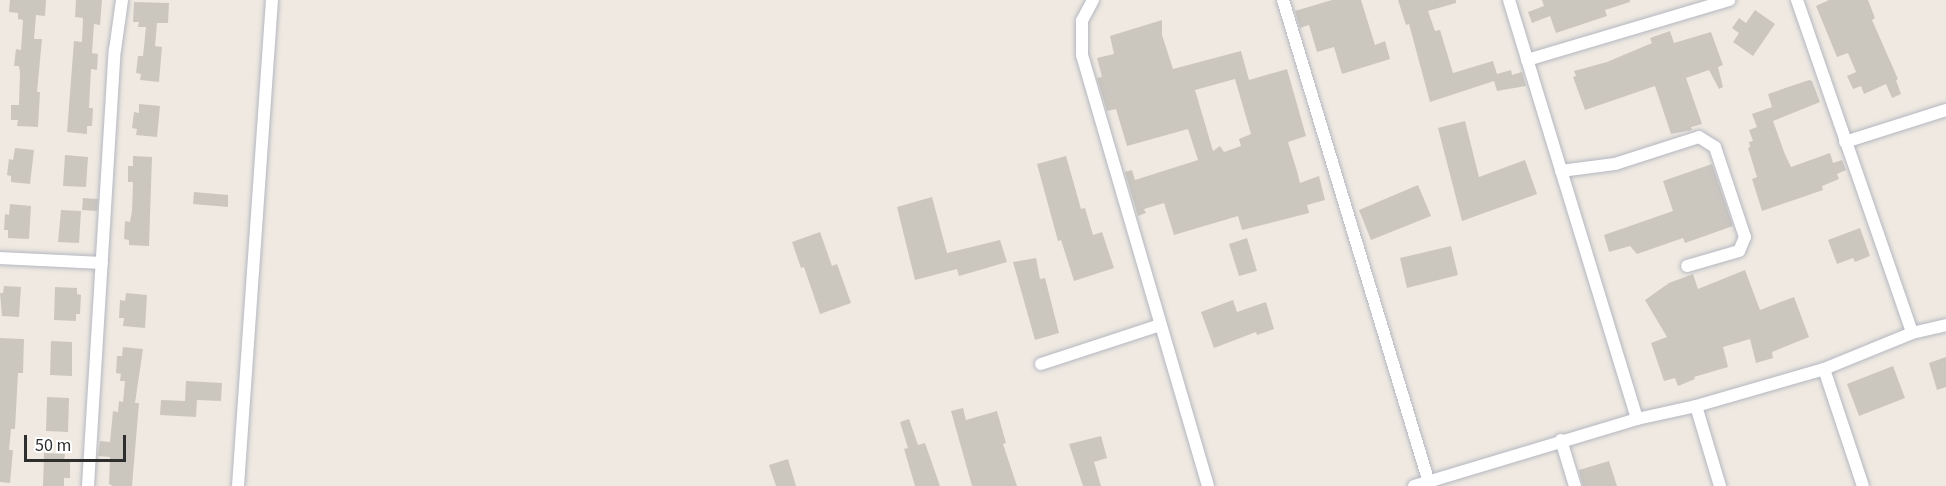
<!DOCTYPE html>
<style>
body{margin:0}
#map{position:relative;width:1946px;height:486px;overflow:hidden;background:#efe9e1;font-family:"Source Sans 3",sans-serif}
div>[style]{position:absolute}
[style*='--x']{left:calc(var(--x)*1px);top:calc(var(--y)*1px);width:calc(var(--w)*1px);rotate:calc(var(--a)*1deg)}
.building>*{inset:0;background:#cbc7bf}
.roads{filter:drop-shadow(0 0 2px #b4b7c1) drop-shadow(0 0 2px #b4b7c1)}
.street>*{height:12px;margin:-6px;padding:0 6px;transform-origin:6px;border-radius:6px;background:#fff}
span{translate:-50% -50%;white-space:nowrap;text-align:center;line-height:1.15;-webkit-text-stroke:4.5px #fff;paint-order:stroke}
.scale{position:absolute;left:24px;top:435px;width:102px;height:27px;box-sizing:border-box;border:3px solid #2e2e2e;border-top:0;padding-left:8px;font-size:18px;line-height:21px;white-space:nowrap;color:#2e2e2e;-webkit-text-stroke:4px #fff;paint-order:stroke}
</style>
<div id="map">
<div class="building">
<div style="clip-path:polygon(10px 0,46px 0,45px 16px,36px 15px,34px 39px,42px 39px,37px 92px,40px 92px,38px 127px,17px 126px,18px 120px,11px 120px,11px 105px,19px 105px,20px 73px,19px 66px,14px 66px,16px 49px,21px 50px,23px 20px,18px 19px,18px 13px,9px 12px)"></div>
<div style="clip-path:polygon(76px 0,102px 0,100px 25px,94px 24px,92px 53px,98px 54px,97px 70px,91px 69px,89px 108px,93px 108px,92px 126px,87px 126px,87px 134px,67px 132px,74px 41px,82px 42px,83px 18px,75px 17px)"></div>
<div style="clip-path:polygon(1332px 0,1361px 0,1375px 45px,1385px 41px,1390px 59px,1342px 74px,1334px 47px,1317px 52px,1309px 25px,1300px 28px,1295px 11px)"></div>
<div style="clip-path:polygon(1398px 0,1456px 0,1456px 3px,1428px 11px,1435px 31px,1440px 30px,1453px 73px,1493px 61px,1497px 74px,1511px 70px,1512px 75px,1522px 72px,1526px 86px,1497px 91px,1494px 81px,1430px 102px,1409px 24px,1406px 25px)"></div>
<div style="clip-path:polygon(1542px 0,1630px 0,1630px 2px,1605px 10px,1607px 16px,1556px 33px,1550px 16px,1532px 23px,1528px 12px,1544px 6px)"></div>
<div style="clip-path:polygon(1829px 0,1868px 0,1875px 18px,1872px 20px,1898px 79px,1896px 80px,1901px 94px,1892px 98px,1886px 84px,1864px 94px,1861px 86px,1853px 89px,1847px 76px,1856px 72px,1848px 53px,1837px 57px,1816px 6px)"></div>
<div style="clip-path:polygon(134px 2px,169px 3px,168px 23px,157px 23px,155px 46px,162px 47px,159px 82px,140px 80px,141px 74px,136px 73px,138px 56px,143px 56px,146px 27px,138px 27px,139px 22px,133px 22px)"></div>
<div style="clip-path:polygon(1755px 10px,1775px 24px,1753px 56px,1733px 42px,1739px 33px,1732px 28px,1739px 18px,1746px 23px)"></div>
<div style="clip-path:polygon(evenodd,1162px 20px,1162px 35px,1173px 69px,1241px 51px,1249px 80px,1287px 69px,1306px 136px,1288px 142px,1297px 171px,1300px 183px,1319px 176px,1325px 200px,1307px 205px,1309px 213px,1242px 230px,1238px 216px,1174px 235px,1164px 203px,1144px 209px,1146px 213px,1138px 216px,1125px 172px,1132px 170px,1135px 180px,1198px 160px,1188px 129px,1127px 146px,1116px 109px,1107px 111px,1097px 78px,1102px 77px,1097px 58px,1114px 54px,1110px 36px,1162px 20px,1235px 79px,1251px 134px,1239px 139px,1241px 146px,1224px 152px,1220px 146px,1213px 151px,1195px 90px,1235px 79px)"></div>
<div style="clip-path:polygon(1670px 31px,1674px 43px,1711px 32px,1723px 65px,1718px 67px,1723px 87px,1719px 89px,1709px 70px,1686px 78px,1702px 124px,1691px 127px,1692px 130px,1671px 134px,1655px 86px,1585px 110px,1573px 77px,1576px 76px,1574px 71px,1607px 62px,1652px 43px,1650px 38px)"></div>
<div style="clip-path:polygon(1809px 80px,1812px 81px,1820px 102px,1773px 121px,1784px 152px,1791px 167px,1830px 153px,1833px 163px,1842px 160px,1846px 170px,1837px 174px,1839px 179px,1822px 186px,1823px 190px,1762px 211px,1752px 179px,1757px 177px,1748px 148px,1750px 147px,1749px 142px,1753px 141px,1749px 130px,1757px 127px,1752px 114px,1772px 107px,1768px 94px)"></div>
<div style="clip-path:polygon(139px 104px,160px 106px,157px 137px,136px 135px,137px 129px,132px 128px,134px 112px,139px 113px)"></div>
<div style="clip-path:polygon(1465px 121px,1479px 177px,1525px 160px,1537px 194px,1462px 221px,1438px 128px)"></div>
<div style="clip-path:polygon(15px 148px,34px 150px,30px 184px,11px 182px,11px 176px,7px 175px,9px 159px,13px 160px)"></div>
<div style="clip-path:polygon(65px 155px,88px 157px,86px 187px,63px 186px)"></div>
<div style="clip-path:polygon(133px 156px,152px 157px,149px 246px,129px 245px,129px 240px,124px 239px,125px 221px,130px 222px,132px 211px,133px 182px,128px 182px,128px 166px,133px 166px)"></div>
<div style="clip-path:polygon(1066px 156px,1081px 209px,1085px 208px,1093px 235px,1102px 232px,1114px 268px,1074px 281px,1061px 240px,1058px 241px,1037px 164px)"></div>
<div style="clip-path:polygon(1712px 164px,1733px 226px,1685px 243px,1683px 238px,1637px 254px,1630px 246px,1609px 252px,1604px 235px,1673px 211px,1663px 181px)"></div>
<div style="clip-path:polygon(1418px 185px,1431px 216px,1371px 240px,1359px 210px)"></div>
<div style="clip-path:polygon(194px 192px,228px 195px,228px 207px,193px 204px)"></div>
<div style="clip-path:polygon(932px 197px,947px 253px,1000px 240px,1007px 262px,959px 276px,957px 269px,915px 280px,897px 207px)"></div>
<div style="clip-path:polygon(83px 198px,98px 199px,97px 211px,82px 210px)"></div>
<div style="clip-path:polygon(10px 204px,31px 206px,29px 239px,8px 238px,8px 230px,4px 230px,5px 214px,9px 215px)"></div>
<div style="clip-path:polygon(61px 210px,81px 211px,79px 243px,58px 242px)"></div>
<div style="clip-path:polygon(1860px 228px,1870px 256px,1855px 262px,1853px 258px,1837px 264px,1828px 240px)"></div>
<div style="clip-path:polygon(820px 232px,832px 266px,837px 264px,851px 303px,820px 314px,804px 267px,801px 268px,792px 242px)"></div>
<div style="clip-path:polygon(1247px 238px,1257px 271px,1239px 276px,1229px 244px)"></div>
<div style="clip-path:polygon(1451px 246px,1458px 275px,1407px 288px,1400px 258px)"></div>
<div style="clip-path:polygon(1036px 258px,1040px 279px,1045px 278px,1059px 333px,1035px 340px,1013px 262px)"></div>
<div style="clip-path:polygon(1745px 270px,1760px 310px,1794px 297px,1809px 337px,1772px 352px,1773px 358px,1756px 363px,1750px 339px,1723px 347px,1728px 367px,1694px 377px,1695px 379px,1678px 386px,1675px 378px,1664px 381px,1651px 343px,1667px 337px,1645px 300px,1669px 283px,1693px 274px,1698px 289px)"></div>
<div style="clip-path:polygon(4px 286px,21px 287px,19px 317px,2px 316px,0 293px,3px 293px)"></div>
<div style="clip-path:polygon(55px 287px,77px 288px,77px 294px,81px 295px,80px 314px,76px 314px,76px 321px,54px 320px)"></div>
<div style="clip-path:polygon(126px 293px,147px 295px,145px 328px,123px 326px,124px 318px,119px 318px,120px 300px,125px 301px)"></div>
<div style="clip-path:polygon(1233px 300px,1237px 312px,1266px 302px,1274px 329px,1257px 335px,1256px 332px,1214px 348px,1201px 312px)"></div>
<div style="clip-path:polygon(0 338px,24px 339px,23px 373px,18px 373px,15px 429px,11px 429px,9px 450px,13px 450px,10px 483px,0 482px)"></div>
<div style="clip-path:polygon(51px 341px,72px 342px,72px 376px,50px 375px)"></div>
<div style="clip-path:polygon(123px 347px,143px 349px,135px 403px,139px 403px,132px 486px,113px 486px,109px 484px,110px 457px,98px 456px,99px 449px,100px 441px,110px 442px,113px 411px,118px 412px,119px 401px,123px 402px,125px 381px,120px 381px,121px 374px,116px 373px,117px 356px,122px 356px)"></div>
<div style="clip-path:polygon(1946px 357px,1946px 387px,1937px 390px,1929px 363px)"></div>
<div style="clip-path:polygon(1893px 366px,1905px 398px,1859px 416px,1847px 384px)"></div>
<div style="clip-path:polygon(186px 381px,222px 383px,221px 401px,197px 400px,196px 417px,160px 415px,161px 400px,185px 401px)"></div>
<div style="clip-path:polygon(47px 397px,69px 398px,68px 432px,46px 431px)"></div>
<div style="clip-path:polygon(963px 408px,966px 420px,997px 411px,1006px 443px,1003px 444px,1017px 486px,972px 486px,951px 411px)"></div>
<div style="clip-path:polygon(909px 419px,918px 445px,925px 443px,940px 486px,915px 486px,904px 449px,908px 448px,900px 422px)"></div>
<div style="clip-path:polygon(1101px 436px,1107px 458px,1094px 462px,1101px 486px,1083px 486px,1069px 444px)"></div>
<div style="clip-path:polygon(44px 453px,65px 454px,64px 461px,70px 461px,70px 478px,64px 478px,64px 486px,43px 486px)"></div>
<div style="clip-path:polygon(788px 459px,796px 486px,776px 486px,769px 465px)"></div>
<div style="clip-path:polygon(1609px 461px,1617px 486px,1583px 486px,1579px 470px)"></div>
</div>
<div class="roads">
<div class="street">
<div style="--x:1093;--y:0;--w:24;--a:118"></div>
<div style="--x:1082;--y:21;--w:34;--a:90"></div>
<div style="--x:1082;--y:55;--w:449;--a:73.7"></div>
<div style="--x:1283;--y:0;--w:508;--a:73.17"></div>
<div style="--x:1509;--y:0;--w:438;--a:73"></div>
<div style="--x:1797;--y:0;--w:352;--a:70.9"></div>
<div style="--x:1527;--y:60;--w:211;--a:-16.5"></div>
<div style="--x:1845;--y:142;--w:106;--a:-17.6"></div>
<div style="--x:1561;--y:171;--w:54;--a:-7.4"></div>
<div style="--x:1615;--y:164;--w:88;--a:-17.8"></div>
<div style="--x:1699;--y:137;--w:19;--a:32"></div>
<div style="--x:1715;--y:147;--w:95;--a:71.6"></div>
<div style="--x:1745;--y:237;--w:15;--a:113"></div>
<div style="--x:1739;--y:251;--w:54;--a:163.9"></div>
<div style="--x:0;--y:258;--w:102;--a:2.8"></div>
<div style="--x:1041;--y:364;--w:125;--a:-18.1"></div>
<div style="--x:1824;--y:369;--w:123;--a:71.6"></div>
<div style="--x:1696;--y:406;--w:84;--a:73.3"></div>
<div style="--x:1561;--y:440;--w:48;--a:73.1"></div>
<div style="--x:88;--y:486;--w:437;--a:-86.5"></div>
<div style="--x:115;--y:50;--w:50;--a:-82"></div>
<div style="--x:238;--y:486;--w:487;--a:-86"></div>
<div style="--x:1414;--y:486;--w:233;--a:-16.7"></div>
<div style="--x:1637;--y:419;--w:60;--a:-12.4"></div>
<div style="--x:1696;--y:406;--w:133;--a:-16.1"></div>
<div style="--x:1824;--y:369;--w:95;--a:-22.2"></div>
<div style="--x:1912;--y:333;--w:35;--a:-13"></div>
</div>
</div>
<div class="scale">50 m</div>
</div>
